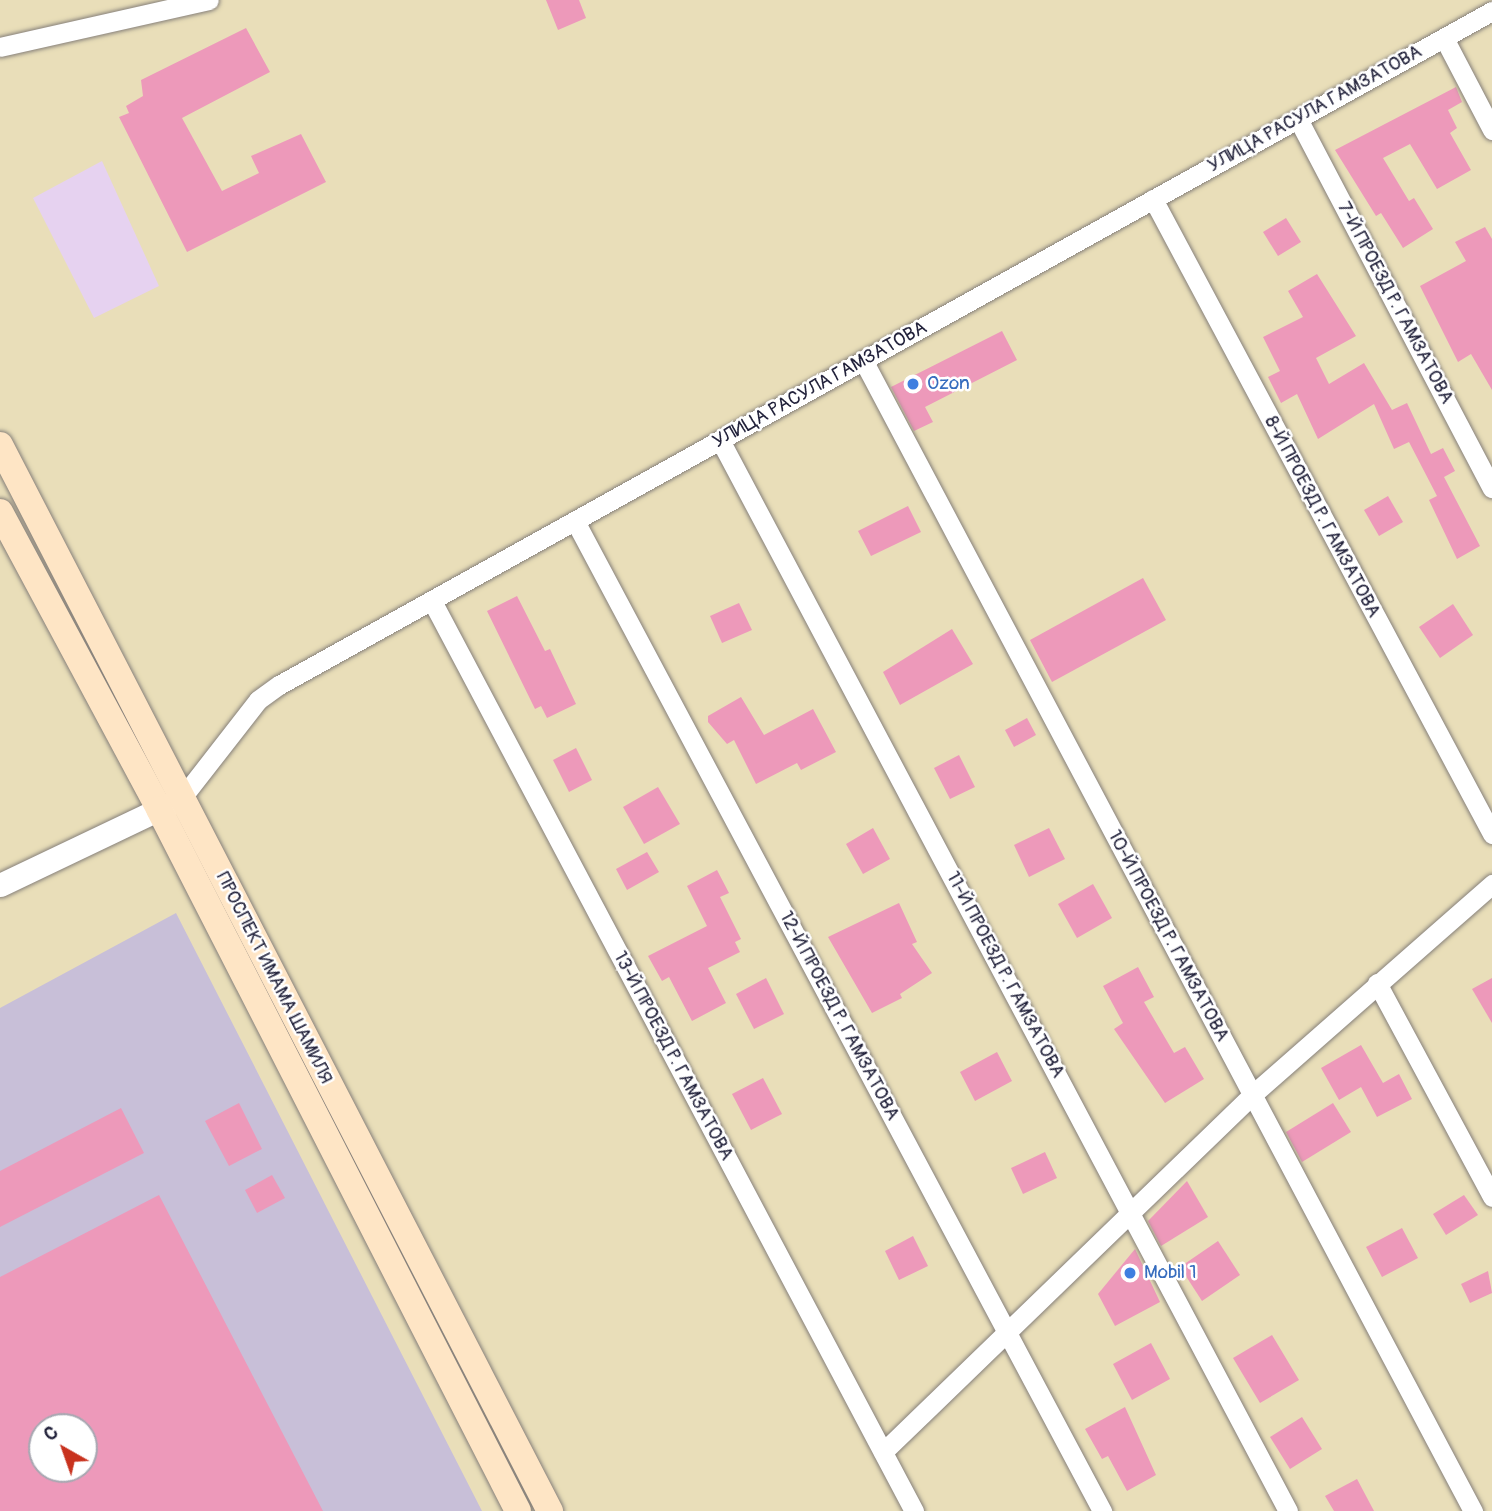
<!DOCTYPE html>
<meta charset="utf-8">
<style>
body{margin:0}
#map{position:relative;width:1492px;height:1511px;overflow:hidden;background:#e9deb9;font-family:Pangolin,sans-serif}
div>[style]{position:absolute}
[style*='--x']{left:calc(var(--x)*1px);top:calc(var(--y)*1px);width:calc(var(--w)*1px);rotate:calc(var(--a)*1deg)}
.built>*{inset:0;background:#e6d2f0}
.industrial>*{inset:0;background:#c8bfd8}
.building>*{inset:0;background:#ed99ba}
.roads{filter:drop-shadow(0 0 2px #86807a) drop-shadow(0 0 2px #86807a)}
.minor>*{height:19px;margin:-9.5px;padding:0 9.5px;transform-origin:9.5px;border-radius:9.5px;background:#fff}
.tertiary>*{height:23px;margin:-11.5px;padding:0 11.5px;transform-origin:11.5px;border-radius:11.5px;background:#fff}
.secondary>*{height:26px;margin:-13px;padding:0 13px;transform-origin:13px;border-radius:13px;background:#fee5c5}
.dots>*{width:19px;height:19px;translate:-50% -50%;box-sizing:border-box;border:4px solid #fff;border-radius:50%}
span{translate:-50% -50%;white-space:nowrap;text-align:center;line-height:1.15;-webkit-text-stroke:5px #fff;paint-order:stroke}
.street-label{font-size:19px;color:#22223b}
.shop-label{font-size:19px;color:#366cbe}
.left{translate:0 -50%;text-align:left}
.north{position:absolute;left:28px;top:1413px;width:70px;height:70px;box-sizing:border-box;background:#fff;border:2px solid #a7a7b1;border-radius:50%;rotate:320deg;font-size:19px;font-weight:700;line-height:28px;text-align:center;color:#22223b}
.north::after{content:'';display:block;margin:auto;width:24px;height:32px;background:#c8321e;clip-path:polygon(50% 0,100% 100%,50% 72%,0 100%)}
</style>
<div id="map">
<div class="built">
<div style="clip-path:polygon(102px 161px,159px 286px,94px 318px,33px 198px)"></div>
</div>
<div class="industrial">
<div style="clip-path:polygon(evenodd,176px 913px,482px 1511px,0 1511px,0 1008px,176px 913px,42px 1427px,84px 1427px,84px 1469px,42px 1469px,42px 1427px)"></div>
</div>
<div class="building">
<div style="clip-path:polygon(546px 0,579px 0,586px 18px,558px 30px)"></div>
<div style="clip-path:polygon(246px 28px,270px 72px,182px 118px,222px 191px,259px 173px,251px 156px,301px 134px,326px 182px,187px 252px,119px 117px,129px 113px,126px 106px,143px 96px,141px 80px)"></div>
<div style="clip-path:polygon(1456px 87px,1462px 102px,1448px 110px,1457px 128px,1450px 133px,1471px 170px,1437px 189px,1410px 144px,1383px 158px,1409px 201px,1414px 198px,1433px 229px,1403px 248px,1381px 213px,1376px 216px,1335px 150px)"></div>
<div style="clip-path:polygon(1286px 218px,1301px 242px,1278px 256px,1263px 232px)"></div>
<div style="clip-path:polygon(1485px 227px,1492px 239px,1492px 390px,1471px 354px,1458px 362px,1420px 286px,1466px 261px,1455px 242px)"></div>
<div style="clip-path:polygon(1317px 274px,1356px 336px,1316px 358px,1329px 384px,1364px 363px,1392px 410px,1407px 403px,1431px 454px,1443px 448px,1455px 471px,1444px 477px,1480px 546px,1457px 559px,1429px 500px,1437px 496px,1409px 442px,1394px 449px,1374px 404px,1318px 439px,1297px 394px,1281px 403px,1268px 377px,1280px 371px,1263px 337px,1303px 317px,1288px 291px)"></div>
<div style="clip-path:polygon(1002px 331px,1017px 360px,925px 407px,933px 422px,914px 431px,891px 387px)"></div>
<div style="clip-path:polygon(1388px 496px,1403px 522px,1379px 536px,1364px 510px)"></div>
<div style="clip-path:polygon(908px 506px,921px 532px,871px 556px,858px 531px)"></div>
<div style="clip-path:polygon(1143px 578px,1166px 620px,1052px 682px,1030px 640px)"></div>
<div style="clip-path:polygon(517px 596px,545px 651px,550px 649px,576px 704px,547px 718px,541px 706px,535px 709px,487px 611px)"></div>
<div style="clip-path:polygon(739px 603px,752px 630px,722px 643px,710px 616px)"></div>
<div style="clip-path:polygon(1453px 604px,1473px 635px,1440px 658px,1419px 627px)"></div>
<div style="clip-path:polygon(952px 629px,973px 664px,900px 705px,883px 672px)"></div>
<div style="clip-path:polygon(741px 697px,764px 735px,813px 709px,836px 752px,801px 770px,797px 763px,756px 784px,734px 740px,727px 744px,708px 722px,708px 716px)"></div>
<div style="clip-path:polygon(1027px 718px,1036px 735px,1014px 747px,1005px 730px)"></div>
<div style="clip-path:polygon(576px 748px,592px 780px,569px 792px,553px 760px)"></div>
<div style="clip-path:polygon(959px 755px,975px 787px,950px 799px,934px 768px)"></div>
<div style="clip-path:polygon(658px 787px,680px 824px,644px 844px,623px 807px)"></div>
<div style="clip-path:polygon(873px 828px,890px 859px,863px 874px,846px 844px)"></div>
<div style="clip-path:polygon(1049px 828px,1065px 859px,1029px 877px,1014px 845px)"></div>
<div style="clip-path:polygon(647px 852px,659px 872px,627px 890px,616px 869px)"></div>
<div style="clip-path:polygon(717px 870px,729px 893px,720px 897px,741px 939px,735px 942px,740px 952px,708px 968px,726px 1003px,692px 1021px,669px 977px,662px 981px,648px 956px,707px 926px,687px 886px)"></div>
<div style="clip-path:polygon(1093px 884px,1112px 918px,1077px 938px,1058px 904px)"></div>
<div style="clip-path:polygon(899px 903px,917px 942px,912px 944px,932px 973px,900px 994px,902px 998px,872px 1013px,828px 937px)"></div>
<div style="clip-path:polygon(1138px 967px,1154px 997px,1144px 1002px,1174px 1053px,1185px 1047px,1204px 1079px,1165px 1103px,1114px 1029px,1123px 1023px,1103px 986px)"></div>
<div style="clip-path:polygon(766px 978px,784px 1014px,754px 1029px,736px 994px)"></div>
<div style="clip-path:polygon(1492px 978px,1492px 1023px,1472px 989px)"></div>
<div style="clip-path:polygon(1361px 1045px,1383px 1083px,1399px 1074px,1412px 1099px,1377px 1117px,1361px 1087px,1339px 1100px,1321px 1068px)"></div>
<div style="clip-path:polygon(997px 1052px,1012px 1081px,975px 1101px,960px 1072px)"></div>
<div style="clip-path:polygon(763px 1078px,782px 1114px,751px 1130px,732px 1094px)"></div>
<div style="clip-path:polygon(239px 1103px,262px 1149px,229px 1166px,205px 1121px)"></div>
<div style="clip-path:polygon(1333px 1103px,1351px 1132px,1302px 1162px,1286px 1132px)"></div>
<div style="clip-path:polygon(121px 1108px,144px 1153px,0 1227px,0 1171px)"></div>
<div style="clip-path:polygon(1045px 1152px,1057px 1178px,1023px 1194px,1011px 1168px)"></div>
<div style="clip-path:polygon(272px 1175px,285px 1198px,257px 1213px,245px 1190px)"></div>
<div style="clip-path:polygon(1187px 1181px,1208px 1217px,1161px 1246px,1148px 1221px)"></div>
<div style="clip-path:polygon(evenodd,159px 1195px,323px 1511px,0 1511px,0 1277px,159px 1195px,42px 1427px,84px 1427px,84px 1469px,42px 1469px,42px 1427px)"></div>
<div style="clip-path:polygon(1464px 1195px,1478px 1215px,1446px 1235px,1433px 1214px)"></div>
<div style="clip-path:polygon(1402px 1228px,1418px 1258px,1382px 1277px,1366px 1247px)"></div>
<div style="clip-path:polygon(913px 1236px,928px 1266px,899px 1280px,885px 1251px)"></div>
<div style="clip-path:polygon(1218px 1241px,1240px 1275px,1202px 1301px,1180px 1267px)"></div>
<div style="clip-path:polygon(1135px 1249px,1160px 1302px,1115px 1326px,1098px 1294px)"></div>
<div style="clip-path:polygon(1488px 1271px,1492px 1293px,1470px 1303px,1461px 1284px)"></div>
<div style="clip-path:polygon(1272px 1335px,1299px 1380px,1260px 1403px,1233px 1358px)"></div>
<div style="clip-path:polygon(1151px 1343px,1170px 1379px,1132px 1400px,1113px 1364px)"></div>
<div style="clip-path:polygon(1125px 1407px,1156px 1475px,1127px 1491px,1108px 1456px,1102px 1459px,1085px 1429px)"></div>
<div style="clip-path:polygon(1302px 1417px,1322px 1449px,1290px 1469px,1270px 1437px)"></div>
<div style="clip-path:polygon(1357px 1479px,1374px 1511px,1334px 1511px,1325px 1496px)"></div>
</div>
<div class="roads">
<div class="minor">
<div style="--x:1444;--y:38;--w:104;--a:62.4"></div>
<div style="--x:0;--y:47;--w:214;--a:-12.7"></div>
<div style="--x:1298;--y:119;--w:417;--a:62.3"></div>
<div style="--x:1153;--y:199;--w:720;--a:61.9"></div>
<div style="--x:863;--y:360;--w:1303;--a:62.08"></div>
<div style="--x:720;--y:440;--w:1212;--a:62.06"></div>
<div style="--x:575;--y:521;--w:1122;--a:61.97"></div>
<div style="--x:432;--y:601;--w:1030;--a:62.09"></div>
<div style="--x:181;--y:799;--w:125;--a:-52.1"></div>
<div style="--x:258;--y:700;--w:26;--a:-36"></div>
<div style="--x:279;--y:685;--w:1388;--a:-29.06"></div>
<div style="--x:1377;--y:983;--w:243;--a:61.7"></div>
<div style="--x:883;--y:1452;--w:513;--a:-44.05"></div>
<div style="--x:1252;--y:1095;--w:320;--a:-41.3"></div>
</div>
<div class="tertiary">
<div style="--x:0;--y:885;--w:193;--a:-25.5"></div>
</div>
<div class="secondary">
<div style="--x:0;--y:445;--w:1200;--a:62.71"></div>
<div style="--x:0;--y:512;--w:337;--a:61.8"></div>
<div style="--x:159;--y:809;--w:788;--a:62.91"></div>
</div>
</div>
<div class="dots">
<div style="left:913px;top:384px;background:#3f7fe0"></div>
<div style="left:1130px;top:1273px;background:#3f7fe0"></div>
</div>
<div class="street-label">
<span style="left:1315px;top:109px;rotate:-29deg">УЛИЦА РАСУЛА ГАМЗАТОВА</span>
<span style="left:1395px;top:303px;rotate:62deg">7-Й ПРОЕЗД Р. ГАМЗАТОВА</span>
<span style="left:820px;top:385px;rotate:-29deg">УЛИЦА РАСУЛА ГАМЗАТОВА</span>
<span style="left:1322px;top:517px;rotate:62deg">8-Й ПРОЕЗД Р. ГАМЗАТОВА</span>
<span style="left:1168px;top:936px;rotate:62deg">10-Й ПРОЕЗД Р. ГАМЗАТОВА</span>
<span style="left:1005px;top:975px;rotate:62deg">11-Й ПРОЕЗД Р. ГАМЗАТОВА</span>
<span style="left:274px;top:978px;rotate:63deg">ПРОСПЕКТ ИМАМА ШАМИЛЯ</span>
<span style="left:839px;top:1016px;rotate:62deg">12-Й ПРОЕЗД Р. ГАМЗАТОВА</span>
<span style="left:673px;top:1056px;rotate:62deg">13-Й ПРОЕЗД Р. ГАМЗАТОВА</span>
</div>
<div class="shop-label">
<span class="left" style="left:927px;top:384px">Ozon</span>
<span class="left" style="left:1144px;top:1273px">Mobil 1</span>
</div>
<div class="north">С</div>
</div>
